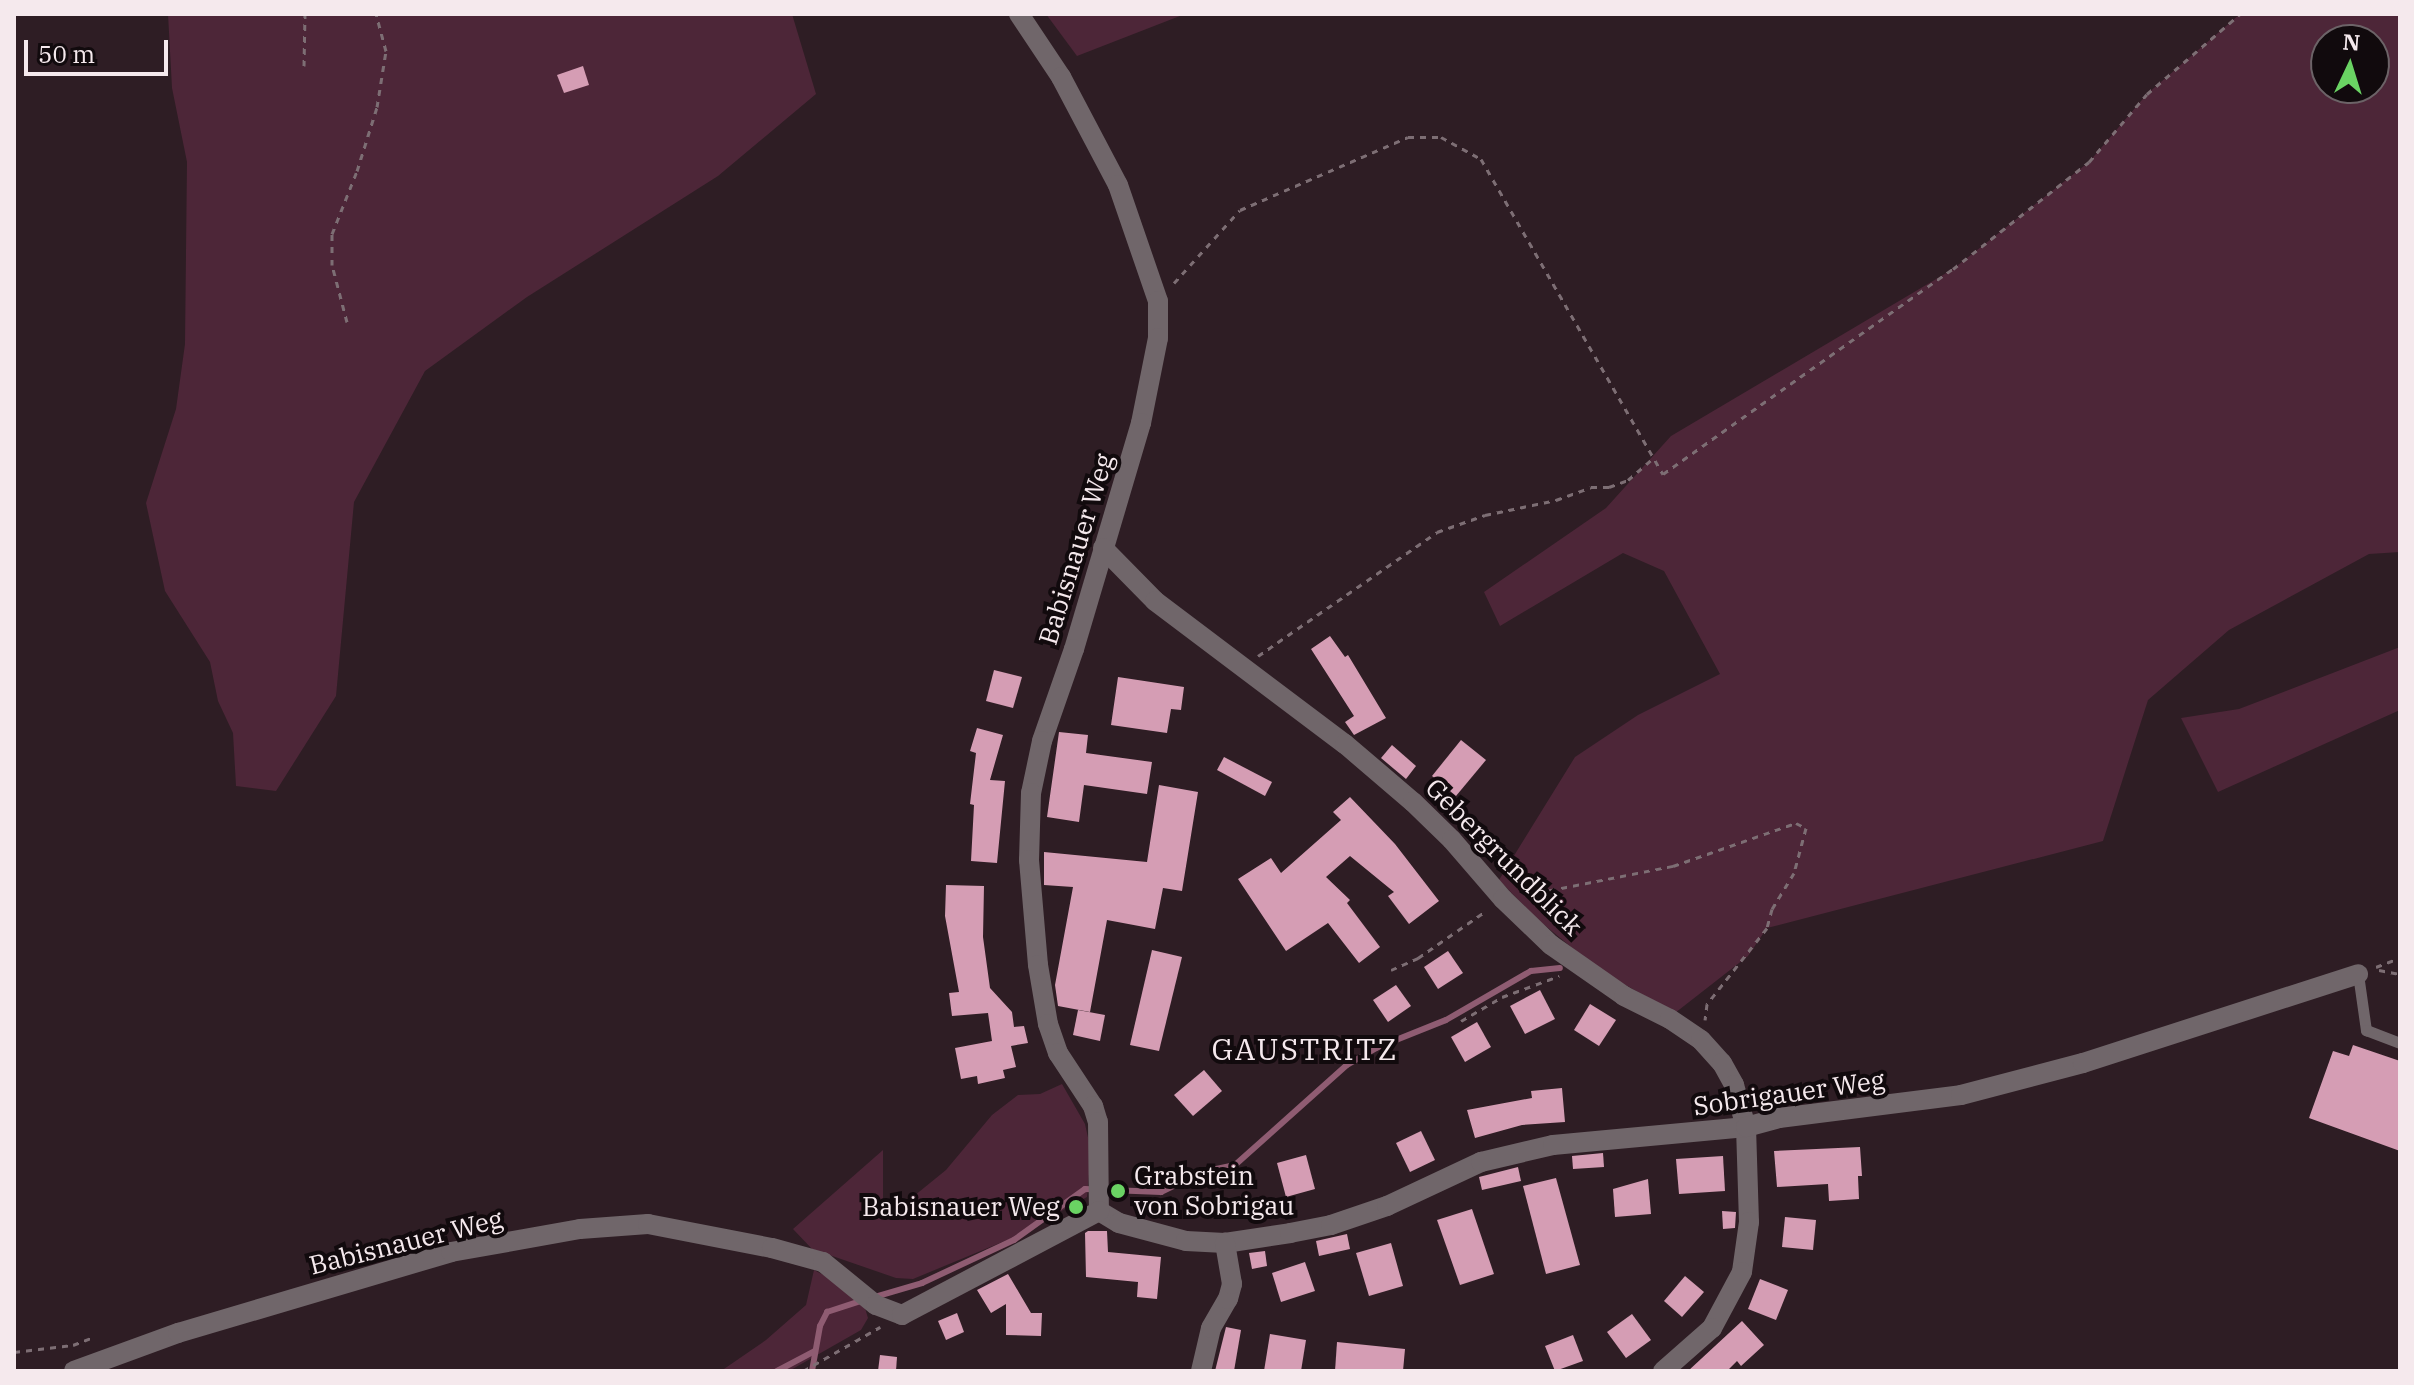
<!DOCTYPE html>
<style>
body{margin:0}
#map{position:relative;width:2414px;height:1385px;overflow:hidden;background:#2e1d24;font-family:"IBM Plex Serif",serif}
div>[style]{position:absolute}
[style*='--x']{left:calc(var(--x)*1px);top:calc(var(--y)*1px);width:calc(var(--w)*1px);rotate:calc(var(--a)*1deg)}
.green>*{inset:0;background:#4d2638}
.stream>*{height:6px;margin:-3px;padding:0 3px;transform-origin:3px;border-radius:3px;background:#8f5c72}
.building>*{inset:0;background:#d59db4}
.path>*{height:3px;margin-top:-1.5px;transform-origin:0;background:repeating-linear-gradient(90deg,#7d6e74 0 6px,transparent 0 12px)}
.service>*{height:11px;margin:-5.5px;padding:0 5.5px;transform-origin:5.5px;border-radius:5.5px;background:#70666a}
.minor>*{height:20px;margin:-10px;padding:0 10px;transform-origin:10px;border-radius:10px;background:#70666a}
.dots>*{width:22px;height:22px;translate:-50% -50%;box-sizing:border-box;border:4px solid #110a0d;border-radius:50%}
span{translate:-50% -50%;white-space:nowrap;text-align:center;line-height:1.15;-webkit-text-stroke:8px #110a0d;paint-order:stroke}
.street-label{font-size:26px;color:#f5e9ed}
.poi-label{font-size:26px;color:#f5e9ed}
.left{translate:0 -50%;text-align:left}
.right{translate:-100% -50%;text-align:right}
.quarter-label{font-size:30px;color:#f5e9ed;letter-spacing:2px}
.frame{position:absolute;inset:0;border:16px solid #f5e9ed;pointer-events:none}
.north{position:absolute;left:2310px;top:24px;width:80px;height:80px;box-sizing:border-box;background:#110a0d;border:2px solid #6c6367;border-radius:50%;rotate:4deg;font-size:22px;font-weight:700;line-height:32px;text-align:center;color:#f5e9ed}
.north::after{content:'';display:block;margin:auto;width:28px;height:36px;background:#6ad363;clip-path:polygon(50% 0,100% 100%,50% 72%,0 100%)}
.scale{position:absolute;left:24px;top:40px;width:144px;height:36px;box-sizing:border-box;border:4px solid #f5e9ed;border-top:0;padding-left:10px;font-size:24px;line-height:28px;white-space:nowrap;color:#f5e9ed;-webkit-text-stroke:6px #110a0d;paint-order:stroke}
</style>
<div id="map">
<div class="green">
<div style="clip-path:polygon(168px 14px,792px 14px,816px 94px,718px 176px,527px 297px,425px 371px,354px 502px,336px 696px,276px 791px,236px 786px,233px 733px,218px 701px,210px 662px,165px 591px,146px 503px,176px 409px,185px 344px,187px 162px,172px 88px)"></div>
<div style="clip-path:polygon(1046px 14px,1185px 14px,1077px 56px)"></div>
<div style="clip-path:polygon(evenodd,2240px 14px,2400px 14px,2400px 552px,2369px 554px,2229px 630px,2148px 700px,2103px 841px,1767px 928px,1748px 956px,1675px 1013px,1599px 970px,1536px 918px,1499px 880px,1575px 757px,1638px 715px,1720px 674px,1664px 571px,1623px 553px,1500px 626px,1484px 592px,1606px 508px,1671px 436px,1953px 269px,2089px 162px,2147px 94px,2240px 14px,2326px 40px,2374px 40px,2374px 88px,2326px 88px,2326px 40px)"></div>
<div style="clip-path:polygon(2400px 647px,2400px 710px,2218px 792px,2181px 718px,2239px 709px)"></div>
<div style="clip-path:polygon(1062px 1084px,1085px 1124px,1091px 1151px,1087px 1197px,1012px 1238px,913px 1279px,896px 1278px,812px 1249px,793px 1229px,883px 1150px,883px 1212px,893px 1213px,946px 1170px,992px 1115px,1018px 1095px,1040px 1094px)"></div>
<div style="clip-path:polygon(814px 1270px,839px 1283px,864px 1305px,868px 1318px,861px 1330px,789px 1371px,721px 1371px,766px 1340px,806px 1305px)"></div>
</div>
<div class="stream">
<div style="--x:875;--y:1297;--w:49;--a:-16.6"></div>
<div style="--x:922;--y:1283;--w:102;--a:-25.1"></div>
<div style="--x:1014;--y:1240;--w:87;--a:-35.7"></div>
<div style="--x:1085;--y:1189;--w:76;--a:2.3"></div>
<div style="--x:1161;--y:1192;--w:46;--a:-26"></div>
<div style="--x:1202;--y:1172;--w:34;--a:-12"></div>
<div style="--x:1235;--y:1165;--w:150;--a:-41.8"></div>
<div style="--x:1347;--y:1065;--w:34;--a:-30"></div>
<div style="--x:1376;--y:1048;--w:75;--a:-21.8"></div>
<div style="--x:1446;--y:1020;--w:98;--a:-30"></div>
<div style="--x:1531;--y:971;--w:29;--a:-6"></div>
<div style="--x:777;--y:1371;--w:43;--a:-27.8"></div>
<div style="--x:812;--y:1371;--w:46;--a:-79.9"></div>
<div style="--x:820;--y:1326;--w:16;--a:-63"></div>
<div style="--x:827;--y:1312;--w:39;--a:-18"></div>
</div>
<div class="building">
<div style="clip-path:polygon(583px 66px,589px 85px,564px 93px,557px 75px)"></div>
<div style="clip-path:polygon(1330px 636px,1345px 657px,1348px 655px,1386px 718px,1354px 735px,1345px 722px,1354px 716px,1311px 649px)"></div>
<div style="clip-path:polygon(994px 670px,1022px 677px,1013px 708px,986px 701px)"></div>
<div style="clip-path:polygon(1118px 677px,1184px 687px,1181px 710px,1171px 709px,1167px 733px,1111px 725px)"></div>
<div style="clip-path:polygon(977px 728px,1003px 735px,990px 780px,1005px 781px,997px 863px,971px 861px,974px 805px,970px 804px,976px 753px,970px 751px)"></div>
<div style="clip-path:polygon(1059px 732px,1088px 735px,1086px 753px,1152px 762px,1147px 794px,1084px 785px,1079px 822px,1047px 817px)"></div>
<div style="clip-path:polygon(1461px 740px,1486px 760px,1456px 796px,1432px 776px)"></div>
<div style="clip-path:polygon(1392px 745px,1416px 766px,1406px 779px,1381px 758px)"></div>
<div style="clip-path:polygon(1224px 757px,1272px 782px,1265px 796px,1217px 770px)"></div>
<div style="clip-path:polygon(1159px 785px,1198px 792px,1182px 891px,1163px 888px,1155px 929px,1107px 920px,1090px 1012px,1058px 1006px,1055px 985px,1073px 887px,1044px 885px,1044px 852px,1147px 862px)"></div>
<div style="clip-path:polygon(1350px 797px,1395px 844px,1439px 901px,1409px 924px,1388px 896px,1394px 892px,1350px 856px,1326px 877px,1350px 900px,1347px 903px,1380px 947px,1359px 963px,1328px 923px,1286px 951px,1238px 879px,1271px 858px,1281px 873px,1341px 820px,1333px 812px)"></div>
<div style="clip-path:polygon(946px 885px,984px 886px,983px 937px,990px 988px,1012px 1012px,1014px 1027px,1024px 1026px,1028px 1043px,1011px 1046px,1016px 1067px,1003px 1070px,1005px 1078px,978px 1084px,977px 1076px,961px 1079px,955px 1048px,992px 1041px,988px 1013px,952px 1016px,949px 993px,959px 992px,945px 916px)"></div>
<div style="clip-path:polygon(1152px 950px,1182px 957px,1159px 1051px,1130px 1045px)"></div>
<div style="clip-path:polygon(1448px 951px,1463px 973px,1438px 989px,1424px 967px)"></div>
<div style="clip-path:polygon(1396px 985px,1411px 1006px,1388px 1022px,1373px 1000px)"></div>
<div style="clip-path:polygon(1540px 990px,1555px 1019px,1525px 1034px,1510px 1006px)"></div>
<div style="clip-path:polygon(1590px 1004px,1616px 1020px,1599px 1046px,1574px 1030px)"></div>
<div style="clip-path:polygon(1078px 1010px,1105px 1015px,1100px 1041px,1073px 1035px)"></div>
<div style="clip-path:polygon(1477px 1022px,1491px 1047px,1465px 1062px,1451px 1037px)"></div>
<div style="clip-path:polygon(2353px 1045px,2400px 1061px,2400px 1151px,2309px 1118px,2333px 1051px,2349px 1056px)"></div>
<div style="clip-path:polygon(1204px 1070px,1222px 1091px,1193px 1116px,1174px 1095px)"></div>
<div style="clip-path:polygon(1562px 1088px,1565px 1122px,1522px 1125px,1475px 1138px,1467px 1110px,1532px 1098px,1531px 1091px)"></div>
<div style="clip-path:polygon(1421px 1131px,1435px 1160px,1410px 1172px,1396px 1143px)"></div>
<div style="clip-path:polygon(1860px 1147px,1862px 1176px,1858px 1176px,1859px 1199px,1829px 1201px,1828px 1184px,1777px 1187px,1774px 1151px)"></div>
<div style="clip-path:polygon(1603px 1153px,1604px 1167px,1573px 1169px,1572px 1156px)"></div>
<div style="clip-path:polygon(1306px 1155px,1315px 1189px,1286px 1197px,1277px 1163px)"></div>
<div style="clip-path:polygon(1723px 1156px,1725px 1191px,1679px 1194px,1676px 1159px)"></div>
<div style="clip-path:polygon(1518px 1167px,1521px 1181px,1482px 1190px,1479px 1177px)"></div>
<div style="clip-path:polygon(1556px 1178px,1580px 1265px,1546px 1274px,1523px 1186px)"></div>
<div style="clip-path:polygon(1648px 1179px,1651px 1214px,1615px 1217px,1613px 1189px)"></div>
<div style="clip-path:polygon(1472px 1209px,1494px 1274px,1460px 1285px,1437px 1220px)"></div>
<div style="clip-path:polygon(1722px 1211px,1736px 1212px,1735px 1228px,1723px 1229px)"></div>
<div style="clip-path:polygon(1785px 1217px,1816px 1220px,1813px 1250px,1782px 1247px)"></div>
<div style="clip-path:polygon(1088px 1231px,1107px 1231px,1108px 1252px,1161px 1257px,1157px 1299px,1137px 1297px,1138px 1282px,1086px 1277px,1085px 1233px)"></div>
<div style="clip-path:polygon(1347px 1234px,1350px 1249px,1319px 1256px,1316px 1241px)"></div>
<div style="clip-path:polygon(1391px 1243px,1403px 1286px,1369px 1296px,1356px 1253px)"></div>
<div style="clip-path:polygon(1265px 1251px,1267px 1266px,1252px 1269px,1249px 1253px)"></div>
<div style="clip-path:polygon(1305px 1262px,1315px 1291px,1281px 1302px,1272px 1273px)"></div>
<div style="clip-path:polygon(1008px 1274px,1031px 1313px,1042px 1313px,1041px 1336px,1006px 1335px,1006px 1304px,991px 1313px,977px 1290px)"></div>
<div style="clip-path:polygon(1685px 1276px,1704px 1292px,1682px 1317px,1664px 1301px)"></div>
<div style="clip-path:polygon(1760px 1279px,1788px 1290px,1776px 1320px,1748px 1309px)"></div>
<div style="clip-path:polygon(957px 1313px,964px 1332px,946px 1340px,938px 1321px)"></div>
<div style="clip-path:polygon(1632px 1314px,1651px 1340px,1626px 1358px,1607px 1332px)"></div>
<div style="clip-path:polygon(1742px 1321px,1764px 1345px,1741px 1366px,1737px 1361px,1727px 1371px,1688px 1371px)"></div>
<div style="clip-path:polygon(1226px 1327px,1241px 1330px,1234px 1371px,1215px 1371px)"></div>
<div style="clip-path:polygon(1270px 1334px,1306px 1340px,1301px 1371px,1264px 1371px)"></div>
<div style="clip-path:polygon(1573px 1335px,1583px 1361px,1555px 1371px,1545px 1346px)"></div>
<div style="clip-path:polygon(1337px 1342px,1405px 1349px,1403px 1371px,1335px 1371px)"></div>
<div style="clip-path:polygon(880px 1355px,897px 1357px,896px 1371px,878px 1371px)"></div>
</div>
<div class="path">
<div style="--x:304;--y:66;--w:52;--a:-88.9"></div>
<div style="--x:1174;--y:283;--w:98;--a:-47.9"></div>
<div style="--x:1240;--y:210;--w:183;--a:-23.5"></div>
<div style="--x:1408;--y:137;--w:33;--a:0"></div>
<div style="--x:1441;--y:137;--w:46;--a:28.8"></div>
<div style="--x:1481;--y:159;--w:364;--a:60"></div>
<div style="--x:1663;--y:474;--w:355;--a:-35.3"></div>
<div style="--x:1953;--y:269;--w:173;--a:-38.2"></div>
<div style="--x:2089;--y:162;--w:89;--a:-49.5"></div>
<div style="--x:2147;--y:94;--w:123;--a:-40.7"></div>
<div style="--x:347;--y:322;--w:59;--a:-104.7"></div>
<div style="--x:332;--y:265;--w:31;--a:-90"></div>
<div style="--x:332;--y:234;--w:68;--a:-68.4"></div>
<div style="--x:357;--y:171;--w:67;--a:-72.6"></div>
<div style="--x:377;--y:107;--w:57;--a:-80.9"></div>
<div style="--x:386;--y:51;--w:38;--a:-105"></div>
<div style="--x:1258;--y:656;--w:218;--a:-34.7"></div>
<div style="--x:1437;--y:532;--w:51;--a:-19.5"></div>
<div style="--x:1485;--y:515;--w:73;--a:-11.9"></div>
<div style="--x:1556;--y:500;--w:37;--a:-20"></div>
<div style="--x:1591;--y:487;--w:18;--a:0"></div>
<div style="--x:1609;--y:487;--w:20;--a:-20"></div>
<div style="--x:1628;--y:480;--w:35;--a:-41"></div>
<div style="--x:1526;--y:895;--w:150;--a:-11.2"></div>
<div style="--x:1673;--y:866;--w:130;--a:-19.3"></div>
<div style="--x:1796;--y:823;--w:11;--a:27"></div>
<div style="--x:1806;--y:828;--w:47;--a:104.9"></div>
<div style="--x:1794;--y:873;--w:42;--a:121.4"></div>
<div style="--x:1772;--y:909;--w:20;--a:105"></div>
<div style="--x:1767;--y:928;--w:97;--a:128.3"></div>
<div style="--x:1707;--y:1004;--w:16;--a:97"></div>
<div style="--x:2376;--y:967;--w:26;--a:-21"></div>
<div style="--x:1391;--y:970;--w:30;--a:-24"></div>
<div style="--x:1418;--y:958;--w:83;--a:-34.7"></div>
<div style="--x:2379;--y:970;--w:21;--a:11"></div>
<div style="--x:1461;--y:1021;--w:48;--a:-30.3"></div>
<div style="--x:1502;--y:997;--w:61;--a:-20.2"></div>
<div style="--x:14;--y:1352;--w:59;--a:-6.8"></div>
<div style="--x:73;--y:1345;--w:19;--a:-21"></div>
<div style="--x:803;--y:1371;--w:89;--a:-29.7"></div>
</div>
<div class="service">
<div style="--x:2358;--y:974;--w:57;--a:81.9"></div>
<div style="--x:2366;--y:1030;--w:36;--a:21"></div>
</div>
<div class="minor">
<div style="--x:1019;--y:14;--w:76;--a:56.3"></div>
<div style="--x:1061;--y:77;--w:122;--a:62.2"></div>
<div style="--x:1118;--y:185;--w:123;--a:71"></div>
<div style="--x:1158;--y:301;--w:37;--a:90"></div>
<div style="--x:1158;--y:338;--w:87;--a:101.3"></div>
<div style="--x:1141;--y:423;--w:236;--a:106.5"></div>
<div style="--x:1074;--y:649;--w:97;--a:109.2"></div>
<div style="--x:1042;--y:741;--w:53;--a:101.9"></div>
<div style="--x:1031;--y:793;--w:67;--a:91.7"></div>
<div style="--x:1029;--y:860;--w:105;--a:85.1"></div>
<div style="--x:1038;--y:965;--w:60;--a:80.4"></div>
<div style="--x:1048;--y:1024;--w:31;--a:71"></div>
<div style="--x:1058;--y:1053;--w:64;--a:56.6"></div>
<div style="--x:1093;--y:1106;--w:17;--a:73"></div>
<div style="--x:1098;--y:1122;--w:89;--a:89.4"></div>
<div style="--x:1103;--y:548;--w:74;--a:45.5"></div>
<div style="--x:1155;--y:601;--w:238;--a:37"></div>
<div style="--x:1345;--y:744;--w:89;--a:40.5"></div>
<div style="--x:1413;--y:802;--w:54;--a:44.3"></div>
<div style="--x:1452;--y:840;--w:78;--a:49.2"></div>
<div style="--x:1503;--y:899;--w:66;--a:43.8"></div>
<div style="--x:1551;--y:945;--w:89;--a:34.9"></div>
<div style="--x:1624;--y:996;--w:51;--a:26.6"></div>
<div style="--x:1670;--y:1019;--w:37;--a:34"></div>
<div style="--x:1701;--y:1040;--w:31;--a:48"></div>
<div style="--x:1722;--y:1063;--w:25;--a:61"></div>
<div style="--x:1734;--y:1085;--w:44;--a:74.1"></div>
<div style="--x:1746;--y:1127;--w:95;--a:88.2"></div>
<div style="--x:1749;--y:1222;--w:50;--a:98"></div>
<div style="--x:1742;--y:1272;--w:64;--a:118.2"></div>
<div style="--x:1712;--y:1328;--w:65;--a:138.7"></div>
<div style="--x:1099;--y:1211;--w:23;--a:31"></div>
<div style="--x:1119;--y:1223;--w:69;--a:15"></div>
<div style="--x:1186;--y:1241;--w:39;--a:3"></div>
<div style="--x:1225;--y:1243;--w:66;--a:-8.7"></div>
<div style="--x:1290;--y:1233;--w:42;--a:-11"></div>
<div style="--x:1331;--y:1225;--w:59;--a:-18.7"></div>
<div style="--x:1387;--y:1206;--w:104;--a:-25.1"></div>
<div style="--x:1481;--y:1162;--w:74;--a:-13.3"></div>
<div style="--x:1553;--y:1145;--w:194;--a:-5.3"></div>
<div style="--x:1746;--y:1127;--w:34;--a:-15"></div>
<div style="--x:1779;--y:1118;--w:183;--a:-7.2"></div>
<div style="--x:1961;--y:1095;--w:126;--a:-14.7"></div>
<div style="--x:2083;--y:1063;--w:289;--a:-17.9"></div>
<div style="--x:74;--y:1371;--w:111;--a:-20.1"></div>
<div style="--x:178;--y:1333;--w:285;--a:-16.5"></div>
<div style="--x:451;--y:1252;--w:131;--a:-10.1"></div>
<div style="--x:580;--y:1229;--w:68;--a:-4.2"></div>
<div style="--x:648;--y:1224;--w:126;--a:11"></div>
<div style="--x:772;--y:1248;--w:53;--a:15.4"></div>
<div style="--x:823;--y:1262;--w:68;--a:39.1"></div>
<div style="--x:876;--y:1305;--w:28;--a:21"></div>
<div style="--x:902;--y:1315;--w:223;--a:-27.8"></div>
<div style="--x:1201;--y:1371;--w:44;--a:-76.9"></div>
<div style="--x:1211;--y:1328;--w:34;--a:-60"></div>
<div style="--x:1228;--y:1299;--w:16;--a:-75"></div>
<div style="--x:1232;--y:1284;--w:42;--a:-99.7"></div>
</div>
<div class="dots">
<div style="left:1118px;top:1191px;background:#6ad363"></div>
<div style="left:1076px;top:1207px;background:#6ad363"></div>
</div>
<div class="street-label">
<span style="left:1076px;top:549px;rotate:-73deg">Babisnauer Weg</span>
<span style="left:1504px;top:857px;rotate:45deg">Gebergrundblick</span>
<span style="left:1789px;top:1093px;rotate:-8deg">Sobrigauer Weg</span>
<span style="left:406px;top:1242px;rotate:-14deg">Babisnauer Weg</span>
</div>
<div class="poi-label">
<span class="left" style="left:1134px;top:1191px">Grabstein<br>von Sobrigau</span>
<span class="right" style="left:1060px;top:1207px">Babisnauer Weg</span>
</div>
<div class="quarter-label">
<span style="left:1305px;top:1049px">GAUSTRITZ</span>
</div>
<div class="frame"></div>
<div class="north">N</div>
<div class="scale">50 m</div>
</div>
